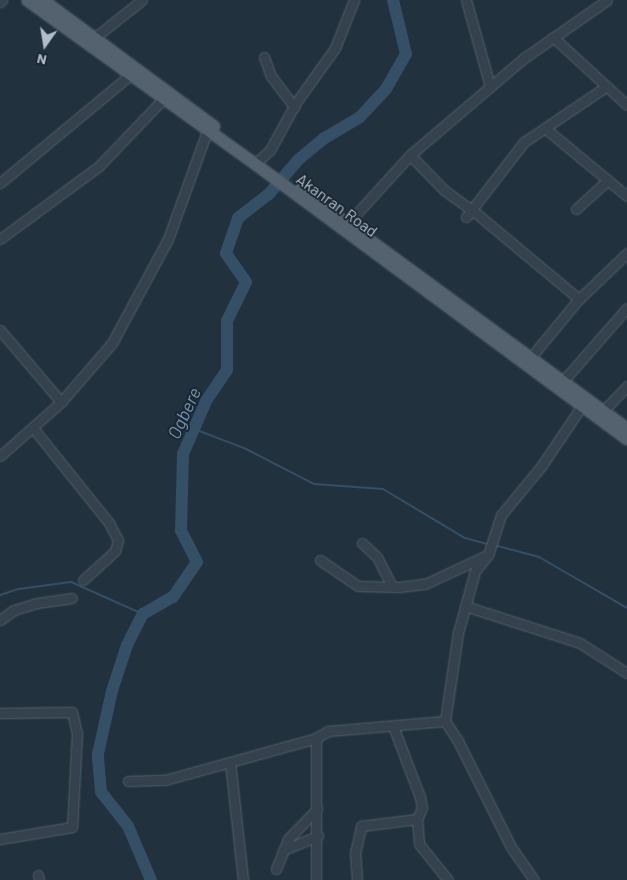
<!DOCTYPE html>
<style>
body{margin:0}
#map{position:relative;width:627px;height:880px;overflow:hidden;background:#21313e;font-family:Barlow,sans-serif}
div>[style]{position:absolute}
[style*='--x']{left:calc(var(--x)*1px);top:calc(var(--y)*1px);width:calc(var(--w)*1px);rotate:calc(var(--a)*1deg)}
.stream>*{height:2px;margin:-1px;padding:0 1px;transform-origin:1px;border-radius:1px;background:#344f66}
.river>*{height:12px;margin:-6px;padding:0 6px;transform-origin:6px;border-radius:6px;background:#344f66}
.roads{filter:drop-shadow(0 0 1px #54606b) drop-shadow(0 0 1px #54606b)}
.minor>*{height:9px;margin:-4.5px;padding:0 4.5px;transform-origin:4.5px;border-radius:4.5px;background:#35424d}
.major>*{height:11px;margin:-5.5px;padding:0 5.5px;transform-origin:5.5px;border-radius:5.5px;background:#53626e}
span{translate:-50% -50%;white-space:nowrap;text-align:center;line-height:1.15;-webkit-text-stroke:4px #1b2732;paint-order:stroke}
.street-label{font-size:16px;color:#b1bdc9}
.water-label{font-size:18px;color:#6f93af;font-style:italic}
.north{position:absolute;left:20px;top:20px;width:50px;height:50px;-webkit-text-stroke:4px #1b2732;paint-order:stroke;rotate:193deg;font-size:14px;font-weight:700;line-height:20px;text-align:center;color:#b1bdc9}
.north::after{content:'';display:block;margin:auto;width:18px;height:22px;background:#b1bdc9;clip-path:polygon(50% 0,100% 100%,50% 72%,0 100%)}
</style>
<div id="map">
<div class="stream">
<div style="--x:194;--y:429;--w:53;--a:20.8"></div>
<div style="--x:244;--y:448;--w:79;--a:27.2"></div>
<div style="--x:314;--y:484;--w:69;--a:4.1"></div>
<div style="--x:383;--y:489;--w:96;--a:30.9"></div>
<div style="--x:465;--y:538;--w:23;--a:15"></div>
<div style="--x:494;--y:545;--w:47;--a:14.9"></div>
<div style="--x:539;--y:557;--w:102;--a:30.1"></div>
<div style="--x:0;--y:595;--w:20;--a:-18"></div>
<div style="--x:19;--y:589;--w:52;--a:-7.7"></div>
<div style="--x:71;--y:582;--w:79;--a:24"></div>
</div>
<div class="river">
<div style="--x:151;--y:880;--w:59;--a:-113.1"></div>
<div style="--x:128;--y:826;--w:43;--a:-128.5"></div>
<div style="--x:101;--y:792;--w:38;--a:-95"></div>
<div style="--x:98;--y:754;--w:65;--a:-77.5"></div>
<div style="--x:112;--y:691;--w:48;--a:-71.9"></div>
<div style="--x:127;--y:645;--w:35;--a:-63"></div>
<div style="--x:143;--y:614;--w:34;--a:-30"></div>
<div style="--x:173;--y:597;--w:42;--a:-55.6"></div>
<div style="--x:197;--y:562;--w:36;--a:-117"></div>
<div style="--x:181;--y:530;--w:76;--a:-88.5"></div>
<div style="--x:183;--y:454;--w:58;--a:-66.5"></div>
<div style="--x:206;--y:401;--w:37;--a:-56"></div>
<div style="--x:227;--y:370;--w:49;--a:-90"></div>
<div style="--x:227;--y:321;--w:43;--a:-64"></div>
<div style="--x:246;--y:282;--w:35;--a:-125"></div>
<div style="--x:226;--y:253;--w:37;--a:-71"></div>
<div style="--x:238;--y:218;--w:39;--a:-38"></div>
<div style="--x:269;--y:194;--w:45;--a:-49.5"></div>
<div style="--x:298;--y:160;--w:33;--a:-40"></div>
<div style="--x:323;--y:139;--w:43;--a:-30.7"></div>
<div style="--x:360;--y:117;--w:38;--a:-47"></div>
<div style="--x:386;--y:89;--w:40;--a:-60.3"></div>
<div style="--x:406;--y:54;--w:56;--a:-103.5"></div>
</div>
<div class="roads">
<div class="minor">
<div style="--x:466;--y:0;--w:89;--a:74.4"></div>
<div style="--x:0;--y:2;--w:3;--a:-45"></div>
<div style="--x:553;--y:37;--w:100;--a:42.6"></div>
<div style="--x:94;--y:38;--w:61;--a:-38.4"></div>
<div style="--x:264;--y:57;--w:20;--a:70"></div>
<div style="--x:271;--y:76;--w:39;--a:53"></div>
<div style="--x:546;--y:129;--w:105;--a:39.6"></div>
<div style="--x:410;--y:155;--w:150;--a:-40.4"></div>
<div style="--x:524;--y:58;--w:101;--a:-34.9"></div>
<div style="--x:260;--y:159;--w:13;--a:-42"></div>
<div style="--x:270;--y:150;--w:52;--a:-61.5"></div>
<div style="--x:295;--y:104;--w:69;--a:-54.5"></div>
<div style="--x:335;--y:48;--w:52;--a:-68.4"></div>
<div style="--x:0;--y:183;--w:169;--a:-39.7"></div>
<div style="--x:576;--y:209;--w:43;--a:-42.2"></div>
<div style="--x:466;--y:217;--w:95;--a:-52.3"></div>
<div style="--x:524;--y:142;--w:100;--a:-34"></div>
<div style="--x:348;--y:223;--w:92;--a:-47.6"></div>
<div style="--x:410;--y:155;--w:49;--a:45.8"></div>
<div style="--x:444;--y:190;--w:41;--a:36"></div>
<div style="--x:477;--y:214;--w:133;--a:39.8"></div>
<div style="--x:0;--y:239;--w:123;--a:-36.4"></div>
<div style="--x:99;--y:166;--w:93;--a:-46.3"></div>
<div style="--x:0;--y:330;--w:94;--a:49.7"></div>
<div style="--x:531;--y:357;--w:74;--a:-50.5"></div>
<div style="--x:578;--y:300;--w:68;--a:-43.8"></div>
<div style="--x:563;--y:381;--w:97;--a:-48.8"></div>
<div style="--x:603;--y:411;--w:35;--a:-46"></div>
<div style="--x:33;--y:428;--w:122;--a:51.3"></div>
<div style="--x:109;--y:523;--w:19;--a:62"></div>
<div style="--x:118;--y:540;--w:11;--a:105"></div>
<div style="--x:115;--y:551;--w:43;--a:137.8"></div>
<div style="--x:0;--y:456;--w:81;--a:-41.5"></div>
<div style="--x:61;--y:402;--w:78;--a:-49.2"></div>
<div style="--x:112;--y:343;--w:118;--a:-61.7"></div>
<div style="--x:168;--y:239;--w:115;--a:-70.1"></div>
<div style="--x:362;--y:543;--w:21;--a:43"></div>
<div style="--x:377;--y:557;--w:33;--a:63"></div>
<div style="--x:320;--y:560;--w:46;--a:34.4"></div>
<div style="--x:358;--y:586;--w:41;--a:1.4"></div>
<div style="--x:399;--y:587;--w:26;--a:-7"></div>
<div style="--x:425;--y:584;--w:66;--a:-25"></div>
<div style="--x:465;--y:606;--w:121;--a:17.8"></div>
<div style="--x:580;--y:643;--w:56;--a:32.6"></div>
<div style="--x:0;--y:620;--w:17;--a:-36"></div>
<div style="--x:14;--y:610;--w:24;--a:-17"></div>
<div style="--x:37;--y:603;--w:35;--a:-8"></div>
<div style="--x:0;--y:713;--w:72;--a:-0.8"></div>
<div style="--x:72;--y:712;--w:22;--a:77"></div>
<div style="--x:77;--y:733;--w:94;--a:93"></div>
<div style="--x:72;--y:827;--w:73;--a:170.5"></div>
<div style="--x:393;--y:726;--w:76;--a:69.2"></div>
<div style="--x:420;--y:797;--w:11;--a:80"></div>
<div style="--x:422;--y:808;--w:12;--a:114"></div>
<div style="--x:417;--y:819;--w:25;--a:85"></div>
<div style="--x:419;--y:844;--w:46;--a:51.1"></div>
<div style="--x:316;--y:738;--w:142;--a:90"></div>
<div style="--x:230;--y:762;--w:119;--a:83.7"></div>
<div style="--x:128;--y:781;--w:37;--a:-2"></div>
<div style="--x:165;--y:780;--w:157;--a:-15.5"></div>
<div style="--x:316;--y:738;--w:14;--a:-30"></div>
<div style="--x:328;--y:731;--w:117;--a:-4.9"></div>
<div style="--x:283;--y:850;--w:38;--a:-22"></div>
<div style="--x:276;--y:869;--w:32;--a:-68"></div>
<div style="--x:288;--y:839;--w:42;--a:-46"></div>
<div style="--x:38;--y:875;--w:5;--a:79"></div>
<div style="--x:357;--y:880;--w:27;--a:-94"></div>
<div style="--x:355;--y:853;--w:28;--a:-77"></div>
<div style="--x:361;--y:826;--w:56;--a:-7.1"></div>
<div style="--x:534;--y:880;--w:40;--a:-124.9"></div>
<div style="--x:511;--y:847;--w:119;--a:-116.6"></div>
<div style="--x:458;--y:741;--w:24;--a:-123"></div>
<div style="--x:445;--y:721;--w:89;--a:-81.6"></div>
<div style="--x:458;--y:633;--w:64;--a:-74.7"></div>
<div style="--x:475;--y:571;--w:21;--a:-51"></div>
<div style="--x:488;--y:555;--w:42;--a:-72"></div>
<div style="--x:501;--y:515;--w:65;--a:-50.6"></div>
<div style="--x:542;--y:465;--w:70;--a:-56.1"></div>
</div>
<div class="major">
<div style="--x:27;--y:0;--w:279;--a:35.7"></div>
<div style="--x:254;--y:163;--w:464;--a:36.5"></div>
<div style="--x:43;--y:0;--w:212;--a:36.4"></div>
<div style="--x:300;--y:189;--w:405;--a:36.2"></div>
</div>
</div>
<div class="street-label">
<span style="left:337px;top:205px;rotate:36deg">Akanran Road</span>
</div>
<div class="water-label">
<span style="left:184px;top:413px;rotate:-65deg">Ogbere</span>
</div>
<div class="north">N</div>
</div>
